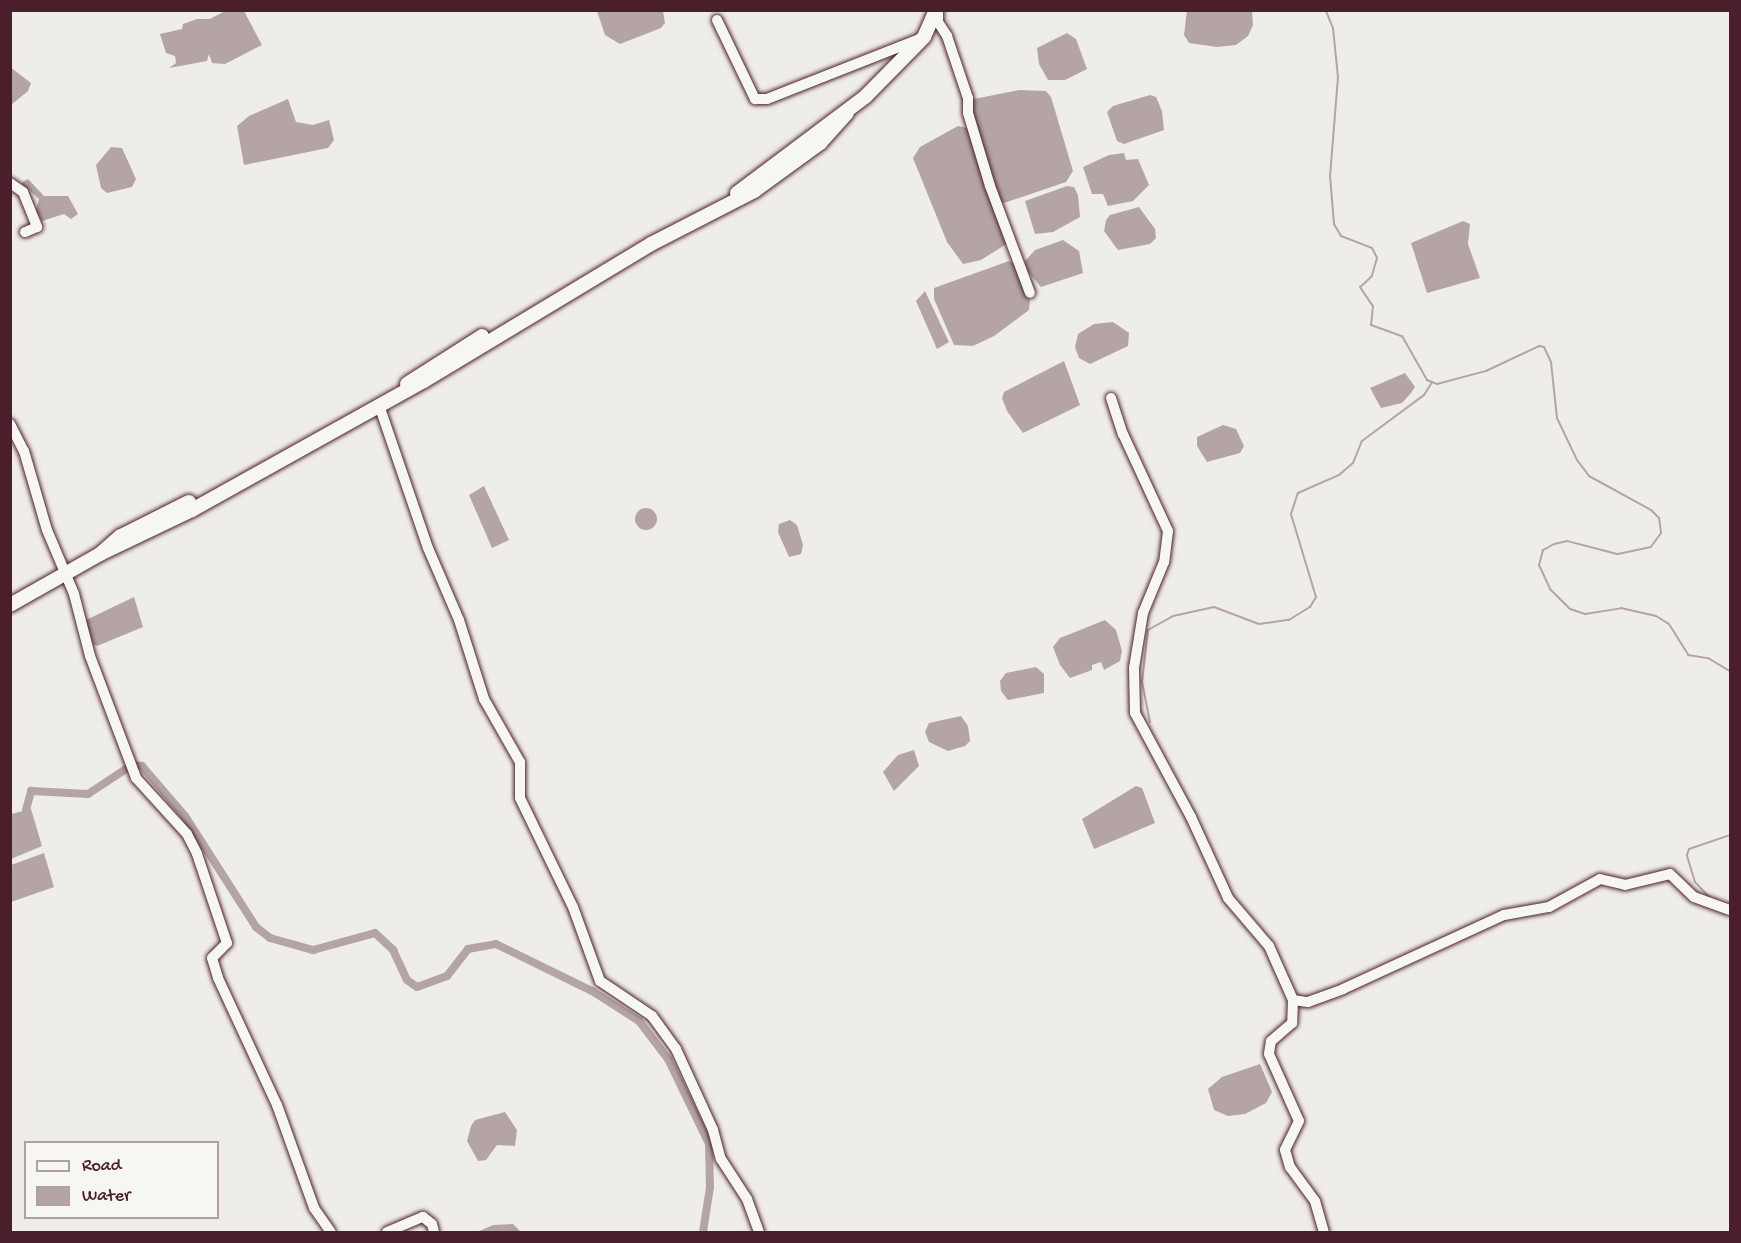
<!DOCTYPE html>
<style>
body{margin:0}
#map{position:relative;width:1741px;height:1243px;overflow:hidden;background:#efedea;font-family:"Gochi Hand",sans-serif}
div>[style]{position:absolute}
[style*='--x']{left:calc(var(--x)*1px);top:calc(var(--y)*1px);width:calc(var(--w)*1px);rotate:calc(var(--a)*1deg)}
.water>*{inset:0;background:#b4a4a5}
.round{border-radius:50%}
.stream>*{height:2px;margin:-1px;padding:0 1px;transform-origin:1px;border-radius:1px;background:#b4a4a5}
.canal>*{height:8px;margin:-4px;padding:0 4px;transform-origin:4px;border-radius:4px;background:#b4a4a5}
.roads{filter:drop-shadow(0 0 2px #4a1f2b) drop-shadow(0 0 2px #4a1f2b)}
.minor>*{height:10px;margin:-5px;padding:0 5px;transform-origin:5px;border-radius:5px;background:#f6f6f2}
.major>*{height:14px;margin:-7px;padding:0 7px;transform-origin:7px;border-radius:7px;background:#f6f6f2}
span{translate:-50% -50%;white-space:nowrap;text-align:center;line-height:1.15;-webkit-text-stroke:6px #f6f6f2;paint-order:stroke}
.frame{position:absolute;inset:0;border:12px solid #4a1f2b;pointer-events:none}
.legend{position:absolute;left:24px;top:1141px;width:195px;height:78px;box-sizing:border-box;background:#f6f6f2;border:2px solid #b1a0a2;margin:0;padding:8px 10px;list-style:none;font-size:18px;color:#4a1f2b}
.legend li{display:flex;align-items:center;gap:12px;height:30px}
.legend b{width:30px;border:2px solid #b1a0a2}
</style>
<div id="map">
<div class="water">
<div style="clip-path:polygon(1187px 10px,1252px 11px,1253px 25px,1248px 36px,1236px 45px,1217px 47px,1189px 43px,1184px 35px)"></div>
<div style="clip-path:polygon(225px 11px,244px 11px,262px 45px,225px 64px,212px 63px,209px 54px,207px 61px,169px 68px,176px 63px,175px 56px,166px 53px,160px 34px,182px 29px,183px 24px,197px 19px,210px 19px)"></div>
<div style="clip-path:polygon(597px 11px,663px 11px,665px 23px,661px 28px,620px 44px,605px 35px)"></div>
<div style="clip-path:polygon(1067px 33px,1076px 39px,1087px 69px,1065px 80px,1048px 80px,1039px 64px,1037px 48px)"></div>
<div style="clip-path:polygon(10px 67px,31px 83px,28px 91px,11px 105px)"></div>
<div style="clip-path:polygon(1019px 90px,1046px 91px,1051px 97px,1073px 171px,1066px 182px,1004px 203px,996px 197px,970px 103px,974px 99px)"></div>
<div style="clip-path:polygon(1150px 95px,1156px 97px,1162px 111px,1164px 130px,1124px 144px,1117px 141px,1107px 112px,1113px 106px)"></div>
<div style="clip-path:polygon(288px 99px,296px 122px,313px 125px,329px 120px,334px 140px,328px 148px,244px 165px,237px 126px,249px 116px)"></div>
<div style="clip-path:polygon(958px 126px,967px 128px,1008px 243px,981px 260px,963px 264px,947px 242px,913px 158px,920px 147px)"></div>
<div style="clip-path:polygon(111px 147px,122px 148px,136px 179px,132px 187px,107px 193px,101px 188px,96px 165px)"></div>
<div style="clip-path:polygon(1124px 153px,1126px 160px,1138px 159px,1149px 185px,1133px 201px,1108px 206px,1103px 194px,1092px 194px,1083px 167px,1109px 155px)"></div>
<div style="clip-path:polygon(28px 179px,44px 196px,68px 196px,78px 214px,71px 219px,64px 214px,42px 221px,36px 211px,39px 199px,21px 183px)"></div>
<div style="clip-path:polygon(1067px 186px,1074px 187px,1078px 195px,1080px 217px,1053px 232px,1035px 234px,1025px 201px)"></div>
<div style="clip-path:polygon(1139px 207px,1155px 229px,1156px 238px,1150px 244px,1118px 250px,1104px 231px,1106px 220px,1110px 215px)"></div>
<div style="clip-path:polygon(1463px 221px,1470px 224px,1468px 244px,1480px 278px,1427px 293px,1411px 243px)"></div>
<div style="clip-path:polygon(1063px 240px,1079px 251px,1083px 273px,1041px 287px,1028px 272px,1025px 261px,1035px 250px)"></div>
<div style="clip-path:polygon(1009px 261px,1016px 265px,1030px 300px,1029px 310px,994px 336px,973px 346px,954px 345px,934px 299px,934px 288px)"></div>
<div style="clip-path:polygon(925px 291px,949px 342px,937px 349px,916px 301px)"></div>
<div style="clip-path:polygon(1113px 322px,1129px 333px,1128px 346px,1090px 364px,1079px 358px,1075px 347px,1078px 334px,1094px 324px)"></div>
<div style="clip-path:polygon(1064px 361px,1080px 405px,1023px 433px,1007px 411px,1002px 398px,1004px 392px)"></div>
<div style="clip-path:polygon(1405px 373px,1415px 387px,1411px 393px,1402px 403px,1381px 408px,1370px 388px)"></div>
<div style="clip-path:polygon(1223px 425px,1236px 429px,1244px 446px,1240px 453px,1207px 462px,1197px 446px,1197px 437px)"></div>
<div style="clip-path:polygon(484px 486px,509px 540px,492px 548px,469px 495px)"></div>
<div class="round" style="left:635px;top:508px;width:22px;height:22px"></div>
<div style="clip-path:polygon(790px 520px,797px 525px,803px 545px,801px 554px,789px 557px,778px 532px,779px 524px)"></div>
<div style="clip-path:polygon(134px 597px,143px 627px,97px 646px,93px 644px,86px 620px)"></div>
<div style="clip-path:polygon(1105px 620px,1116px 630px,1122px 651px,1120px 661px,1104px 670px,1101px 662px,1092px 665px,1092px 670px,1070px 678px,1060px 665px,1053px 647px,1060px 638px)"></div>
<div style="clip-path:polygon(1036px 667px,1044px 674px,1044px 693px,1008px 700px,1001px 691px,1000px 681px,1006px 673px)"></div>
<div style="clip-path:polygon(961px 716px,968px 726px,970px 741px,965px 746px,948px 751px,929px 742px,925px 732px,929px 723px)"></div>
<div style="clip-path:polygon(914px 750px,919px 766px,894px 791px,883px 772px,898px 755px)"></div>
<div style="clip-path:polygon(1136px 786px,1142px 788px,1155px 823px,1094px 849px,1082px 819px)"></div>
<div style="clip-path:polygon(31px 809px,42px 846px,11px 859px,11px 814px)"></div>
<div style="clip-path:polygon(44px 853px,54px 887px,11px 902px,11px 865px)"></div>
<div style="clip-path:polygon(1260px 1064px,1272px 1092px,1266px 1103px,1245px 1114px,1228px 1116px,1214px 1110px,1208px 1089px,1222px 1077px)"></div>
<div style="clip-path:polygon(505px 1112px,517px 1130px,515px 1146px,497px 1145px,486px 1160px,478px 1161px,467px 1141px,471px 1126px,475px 1120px)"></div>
<div style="clip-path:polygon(513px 1224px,521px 1232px,477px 1232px,493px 1225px)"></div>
</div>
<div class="stream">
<div style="--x:1326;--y:11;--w:18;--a:68"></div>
<div style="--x:1333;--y:28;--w:49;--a:84.2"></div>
<div style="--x:1338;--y:77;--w:99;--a:94.6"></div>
<div style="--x:1330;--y:176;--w:48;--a:85.2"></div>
<div style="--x:1334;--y:224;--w:14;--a:60"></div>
<div style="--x:1341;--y:236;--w:33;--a:21"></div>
<div style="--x:1372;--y:248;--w:11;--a:63"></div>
<div style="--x:1377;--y:258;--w:19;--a:106"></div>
<div style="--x:1372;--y:276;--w:16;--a:137"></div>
<div style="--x:1360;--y:287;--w:23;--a:56"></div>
<div style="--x:1373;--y:306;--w:19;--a:96"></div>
<div style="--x:1371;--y:325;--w:33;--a:20"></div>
<div style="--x:1402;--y:336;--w:51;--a:60.4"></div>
<div style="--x:1427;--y:380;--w:11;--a:22"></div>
<div style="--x:1437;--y:384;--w:51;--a:-14.9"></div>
<div style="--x:1486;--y:371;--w:59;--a:-25.3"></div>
<div style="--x:1539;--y:346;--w:5;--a:11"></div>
<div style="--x:1544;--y:347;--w:17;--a:65"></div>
<div style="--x:1551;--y:362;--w:56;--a:83.9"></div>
<div style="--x:1557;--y:418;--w:47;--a:64.5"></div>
<div style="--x:1577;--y:460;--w:20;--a:53"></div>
<div style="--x:1589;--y:476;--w:71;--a:28.7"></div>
<div style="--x:1651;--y:510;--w:11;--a:45"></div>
<div style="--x:1659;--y:518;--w:15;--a:82"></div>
<div style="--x:1661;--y:533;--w:17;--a:126"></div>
<div style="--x:1651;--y:547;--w:35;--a:168"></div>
<div style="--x:1617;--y:554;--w:52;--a:-165.4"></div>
<div style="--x:1567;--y:541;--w:13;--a:167"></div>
<div style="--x:1554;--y:544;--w:13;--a:151"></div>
<div style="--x:1543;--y:550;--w:16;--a:105"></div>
<div style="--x:1539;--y:565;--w:26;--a:65"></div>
<div style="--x:1550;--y:589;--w:28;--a:45"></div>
<div style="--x:1570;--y:609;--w:16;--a:18"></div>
<div style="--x:1585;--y:614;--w:36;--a:-9"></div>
<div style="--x:1621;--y:608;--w:36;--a:13"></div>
<div style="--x:1656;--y:616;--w:15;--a:32"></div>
<div style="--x:1669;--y:624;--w:36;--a:58"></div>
<div style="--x:1688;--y:655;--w:20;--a:9"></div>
<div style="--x:1708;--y:658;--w:26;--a:31"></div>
<div style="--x:1150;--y:722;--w:41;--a:-101.3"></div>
<div style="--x:1142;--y:682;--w:52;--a:-83.4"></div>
<div style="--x:1148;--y:630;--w:29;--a:-29"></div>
<div style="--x:1173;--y:616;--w:42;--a:-12.4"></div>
<div style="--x:1214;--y:607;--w:48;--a:20.7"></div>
<div style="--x:1259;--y:624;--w:30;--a:-8"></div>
<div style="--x:1289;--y:620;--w:25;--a:-32"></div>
<div style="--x:1310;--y:607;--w:12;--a:-59"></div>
<div style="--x:1316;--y:597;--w:87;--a:-106.8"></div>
<div style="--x:1291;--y:514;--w:22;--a:-72"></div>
<div style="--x:1298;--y:493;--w:45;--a:-23.7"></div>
<div style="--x:1339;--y:475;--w:18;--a:-41"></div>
<div style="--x:1353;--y:463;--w:24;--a:-68"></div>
<div style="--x:1362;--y:441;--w:77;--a:-36.6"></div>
<div style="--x:1424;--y:395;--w:15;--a:-58"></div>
<div style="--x:1709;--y:897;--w:21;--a:-133"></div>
<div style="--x:1695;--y:882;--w:28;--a:-107"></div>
<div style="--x:1687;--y:855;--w:6;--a:-72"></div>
<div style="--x:1689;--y:849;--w:43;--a:-18.9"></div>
</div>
<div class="canal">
<div style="--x:26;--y:810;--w:20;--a:-75"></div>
<div style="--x:31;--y:791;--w:57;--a:3"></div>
<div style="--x:88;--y:794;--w:53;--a:-33.4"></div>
<div style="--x:132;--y:765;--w:10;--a:6"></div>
<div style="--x:142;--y:766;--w:66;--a:49.3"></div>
<div style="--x:185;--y:816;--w:132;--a:57.4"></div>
<div style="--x:256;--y:927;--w:18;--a:38"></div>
<div style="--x:270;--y:938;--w:45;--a:15.6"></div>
<div style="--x:313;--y:950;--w:64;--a:-15.3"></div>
<div style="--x:375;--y:933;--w:25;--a:43"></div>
<div style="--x:393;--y:950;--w:33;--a:65"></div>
<div style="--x:407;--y:980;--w:12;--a:35"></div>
<div style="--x:417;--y:987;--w:32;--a:-20"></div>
<div style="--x:447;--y:976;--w:34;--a:-52"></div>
<div style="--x:468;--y:949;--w:28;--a:-10"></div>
<div style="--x:496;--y:944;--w:107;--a:26.1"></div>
<div style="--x:592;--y:991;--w:56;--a:32.6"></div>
<div style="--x:639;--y:1021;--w:48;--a:52.7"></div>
<div style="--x:668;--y:1059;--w:94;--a:64.2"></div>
<div style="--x:709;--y:1144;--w:43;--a:88.7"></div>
<div style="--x:710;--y:1187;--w:46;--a:98.8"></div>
</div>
<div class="roads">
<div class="minor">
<div style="--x:938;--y:10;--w:12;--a:90"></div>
<div style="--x:938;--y:22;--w:17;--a:57"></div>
<div style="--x:947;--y:36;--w:65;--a:71.3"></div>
<div style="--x:968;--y:98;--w:15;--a:90"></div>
<div style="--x:968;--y:113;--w:76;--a:73.2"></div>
<div style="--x:990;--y:186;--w:114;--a:69.5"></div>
<div style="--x:717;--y:20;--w:88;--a:64.3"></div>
<div style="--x:755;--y:99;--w:12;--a:0"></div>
<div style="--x:767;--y:99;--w:169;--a:-21.5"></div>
<div style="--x:10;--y:183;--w:16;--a:35"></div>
<div style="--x:23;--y:192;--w:38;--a:68"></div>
<div style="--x:37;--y:227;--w:13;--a:157"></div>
<div style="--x:1111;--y:398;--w:38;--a:72"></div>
<div style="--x:1123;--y:434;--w:107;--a:65.1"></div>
<div style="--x:1168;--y:531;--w:31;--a:97"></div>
<div style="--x:1164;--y:562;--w:55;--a:112.4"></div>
<div style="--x:1143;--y:613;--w:56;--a:99.3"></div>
<div style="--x:1134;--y:668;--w:45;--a:88.7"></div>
<div style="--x:1135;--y:713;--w:118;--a:61.7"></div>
<div style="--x:1191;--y:817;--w:89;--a:65.4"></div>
<div style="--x:1228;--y:898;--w:63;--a:49.5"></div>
<div style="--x:1269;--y:946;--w:59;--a:66"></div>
<div style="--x:1293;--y:1000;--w:15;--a:8"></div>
<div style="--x:1308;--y:1002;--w:37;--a:-20"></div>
<div style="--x:1343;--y:989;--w:177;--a:-24.7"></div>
<div style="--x:1504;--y:915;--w:46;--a:-10.1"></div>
<div style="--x:1549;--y:907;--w:58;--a:-28.8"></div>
<div style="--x:1600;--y:879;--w:26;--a:13"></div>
<div style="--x:1625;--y:885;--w:46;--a:-13.7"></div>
<div style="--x:1670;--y:874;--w:33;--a:44"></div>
<div style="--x:1694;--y:897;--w:38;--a:20"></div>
<div style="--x:379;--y:405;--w:151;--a:71.1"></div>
<div style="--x:428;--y:548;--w:78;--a:66.7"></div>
<div style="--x:459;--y:620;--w:83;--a:72.4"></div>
<div style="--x:484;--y:699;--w:73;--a:60.3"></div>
<div style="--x:520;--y:762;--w:36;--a:90"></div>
<div style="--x:520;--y:798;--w:121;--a:64.1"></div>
<div style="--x:573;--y:907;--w:79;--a:70"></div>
<div style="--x:600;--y:981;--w:63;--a:33.9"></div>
<div style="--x:652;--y:1016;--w:41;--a:54"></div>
<div style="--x:676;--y:1049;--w:89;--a:65.4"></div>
<div style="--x:713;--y:1130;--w:30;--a:75"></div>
<div style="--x:721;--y:1159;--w:48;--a:57"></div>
<div style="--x:747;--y:1199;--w:35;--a:70"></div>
<div style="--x:10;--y:424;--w:30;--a:63"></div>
<div style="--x:24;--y:451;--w:82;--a:73.8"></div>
<div style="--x:47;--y:530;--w:69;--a:67.1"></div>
<div style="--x:74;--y:594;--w:64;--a:75.5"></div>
<div style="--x:90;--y:656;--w:130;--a:69.3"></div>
<div style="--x:136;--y:778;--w:76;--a:47.7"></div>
<div style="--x:187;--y:834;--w:22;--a:63"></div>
<div style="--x:197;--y:854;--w:94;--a:71.4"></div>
<div style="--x:227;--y:943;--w:21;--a:135"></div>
<div style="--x:212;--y:958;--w:21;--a:73"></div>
<div style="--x:218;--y:978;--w:140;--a:65.1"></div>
<div style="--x:277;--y:1105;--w:109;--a:70.2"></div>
<div style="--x:314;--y:1208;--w:29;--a:55"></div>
<div style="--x:1293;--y:1000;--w:23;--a:92"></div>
<div style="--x:1292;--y:1023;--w:28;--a:139"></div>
<div style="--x:1271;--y:1041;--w:13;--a:99"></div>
<div style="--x:1269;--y:1054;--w:73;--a:65.9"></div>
<div style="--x:1299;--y:1121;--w:32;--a:116"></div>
<div style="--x:1285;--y:1150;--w:18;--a:74"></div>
<div style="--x:1290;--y:1167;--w:42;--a:53.7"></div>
<div style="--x:1315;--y:1201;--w:32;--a:74"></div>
<div style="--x:387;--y:1232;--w:39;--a:-23"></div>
<div style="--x:423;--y:1217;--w:11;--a:38"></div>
<div style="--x:432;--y:1224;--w:8;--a:76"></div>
</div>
<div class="major">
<div style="--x:737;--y:193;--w:161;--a:-36.9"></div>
<div style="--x:866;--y:96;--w:83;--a:-45.5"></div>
<div style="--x:924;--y:37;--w:30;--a:-66"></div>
<div style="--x:407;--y:384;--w:89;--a:-32.6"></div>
<div style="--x:100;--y:554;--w:102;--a:-25.6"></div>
<div style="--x:192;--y:510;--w:265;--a:-29.1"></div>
<div style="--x:424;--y:381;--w:265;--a:-31.1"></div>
<div style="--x:651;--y:244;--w:116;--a:-27.2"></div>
<div style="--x:754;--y:191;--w:82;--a:-36"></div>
<div style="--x:820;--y:143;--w:40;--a:-48"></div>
<div style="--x:10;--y:605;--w:103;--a:-29.5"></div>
<div style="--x:100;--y:554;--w:28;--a:-41"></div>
<div style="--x:121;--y:536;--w:76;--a:-26.6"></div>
</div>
</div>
<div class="frame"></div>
<ul class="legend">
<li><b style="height:8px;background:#f6f6f2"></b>Road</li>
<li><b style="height:16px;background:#b4a4a5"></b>Water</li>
</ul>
</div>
